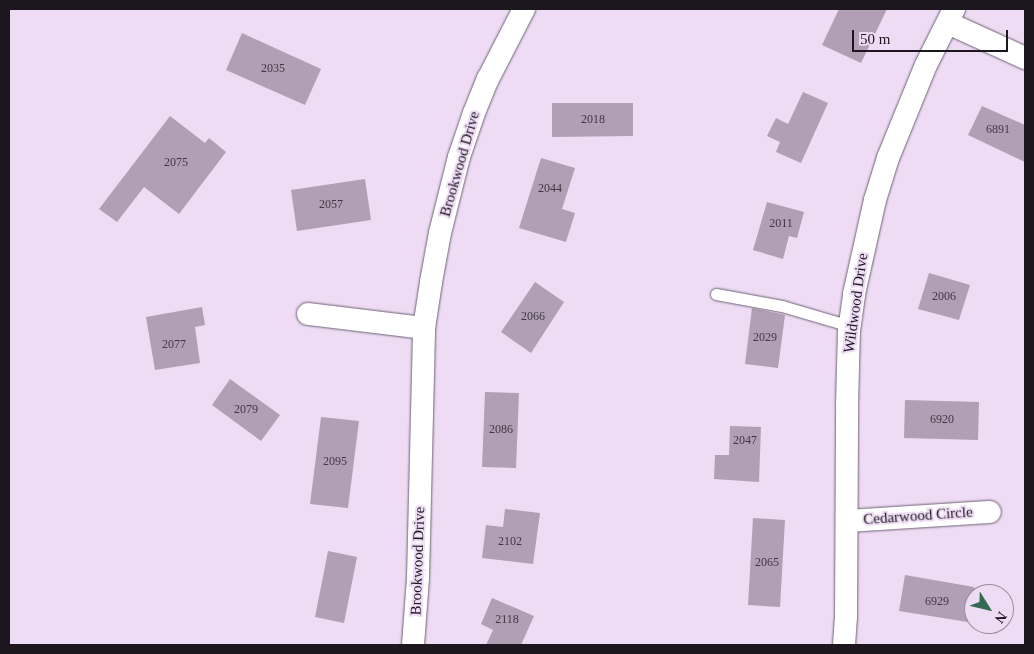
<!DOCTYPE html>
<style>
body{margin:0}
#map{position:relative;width:1034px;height:654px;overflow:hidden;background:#eddcf3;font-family:"Times New Roman",serif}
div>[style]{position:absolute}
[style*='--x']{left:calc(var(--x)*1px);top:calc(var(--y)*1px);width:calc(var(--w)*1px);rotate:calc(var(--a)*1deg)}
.building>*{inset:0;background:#b09fb5}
.roads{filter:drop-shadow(0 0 1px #706175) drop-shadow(0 0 1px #706175)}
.lane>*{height:11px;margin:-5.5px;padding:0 5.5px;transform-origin:5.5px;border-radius:5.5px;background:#fff}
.street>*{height:22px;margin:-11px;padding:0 11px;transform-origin:11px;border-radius:11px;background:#fff}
span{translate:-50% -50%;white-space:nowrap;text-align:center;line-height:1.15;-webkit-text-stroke:4px #eddcf3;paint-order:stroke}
.number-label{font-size:12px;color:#413844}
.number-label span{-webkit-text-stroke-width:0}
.street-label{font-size:15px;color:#1c161e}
.frame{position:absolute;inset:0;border:10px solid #1c161e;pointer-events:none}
.north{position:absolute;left:964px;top:584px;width:50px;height:50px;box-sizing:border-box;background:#eddcf3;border:1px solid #998d9e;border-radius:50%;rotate:126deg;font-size:14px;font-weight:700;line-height:20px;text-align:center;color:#1c161e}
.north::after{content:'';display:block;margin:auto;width:18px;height:22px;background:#346a51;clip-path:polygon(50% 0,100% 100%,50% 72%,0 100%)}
.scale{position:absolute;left:852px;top:30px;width:156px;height:22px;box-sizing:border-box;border:2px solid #1c161e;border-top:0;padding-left:6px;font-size:15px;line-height:18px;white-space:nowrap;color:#1c161e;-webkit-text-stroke:4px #eddcf3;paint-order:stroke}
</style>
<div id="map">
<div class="building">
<div style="clip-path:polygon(839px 9px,887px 9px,861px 63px,822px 45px)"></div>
<div style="clip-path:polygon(242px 33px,321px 69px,305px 105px,226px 70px)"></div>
<div style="clip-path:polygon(803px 92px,828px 103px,801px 163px,776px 152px,780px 142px,767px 136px,776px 118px,788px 124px)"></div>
<div style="clip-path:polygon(552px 103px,633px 103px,633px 136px,552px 137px)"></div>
<div style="clip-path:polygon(982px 106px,1025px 125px,1025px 162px,968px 135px)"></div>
<div style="clip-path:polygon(170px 116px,205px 143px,209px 138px,226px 152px,179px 214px,144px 187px,117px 222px,99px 209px)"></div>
<div style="clip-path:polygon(541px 158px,575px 168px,562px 209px,575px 213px,566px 242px,519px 228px)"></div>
<div style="clip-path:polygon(365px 179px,371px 220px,297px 231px,291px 190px)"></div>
<div style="clip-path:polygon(767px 202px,804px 212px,797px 238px,789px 236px,783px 259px,753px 250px)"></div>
<div style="clip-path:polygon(929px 273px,970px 285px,959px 320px,918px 309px)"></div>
<div style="clip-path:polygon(535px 282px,564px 302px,531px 353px,501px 332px)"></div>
<div style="clip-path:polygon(202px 307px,205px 325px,195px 327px,200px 363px,155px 370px,146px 317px)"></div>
<div style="clip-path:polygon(752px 308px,785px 315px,778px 368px,745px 364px)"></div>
<div style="clip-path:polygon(230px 379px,280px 415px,261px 441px,212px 405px)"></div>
<div style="clip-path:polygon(485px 392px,519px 393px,516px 468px,482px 467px)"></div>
<div style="clip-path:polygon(905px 400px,979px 402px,978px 440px,904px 438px)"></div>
<div style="clip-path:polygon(321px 417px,359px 421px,348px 508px,310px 504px)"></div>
<div style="clip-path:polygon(730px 426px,761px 427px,759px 482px,714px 479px,715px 455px,729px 455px)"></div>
<div style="clip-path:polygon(505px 509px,540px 513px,533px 564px,482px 558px,486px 525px,503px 527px)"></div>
<div style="clip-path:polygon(753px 518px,785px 520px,780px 607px,748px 605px)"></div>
<div style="clip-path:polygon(328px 551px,357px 557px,344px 623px,315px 617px)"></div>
<div style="clip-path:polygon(905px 575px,974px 587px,974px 623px,899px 611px)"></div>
<div style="clip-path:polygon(492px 598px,534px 616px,521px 645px,486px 645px,493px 630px,481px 624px)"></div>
</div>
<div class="roads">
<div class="lane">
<div style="--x:716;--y:294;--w:67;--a:10.3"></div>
<div style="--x:782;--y:306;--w:71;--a:16.4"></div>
</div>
<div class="street">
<div style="--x:948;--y:23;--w:85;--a:24.4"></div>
<div style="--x:308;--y:314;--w:117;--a:6.9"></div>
<div style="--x:847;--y:521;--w:143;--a:-3.6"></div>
<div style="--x:413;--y:645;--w:67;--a:-85.7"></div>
<div style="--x:418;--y:578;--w:250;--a:-88.6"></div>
<div style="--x:424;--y:328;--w:47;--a:-81.3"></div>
<div style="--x:431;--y:282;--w:50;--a:-79.6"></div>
<div style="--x:440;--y:233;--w:78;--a:-76"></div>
<div style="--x:459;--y:157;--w:46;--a:-71.2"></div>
<div style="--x:474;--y:113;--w:37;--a:-68"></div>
<div style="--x:488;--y:79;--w:79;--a:-62.8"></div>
<div style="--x:844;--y:645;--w:28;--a:-86"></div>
<div style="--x:846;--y:617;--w:212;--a:-89.7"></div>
<div style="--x:847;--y:405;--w:74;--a:-88.5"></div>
<div style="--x:849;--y:331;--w:37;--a:-82"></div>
<div style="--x:854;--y:294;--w:96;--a:-77.4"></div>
<div style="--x:875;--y:200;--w:44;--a:-72.8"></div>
<div style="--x:888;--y:158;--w:100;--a:-67.8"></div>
<div style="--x:926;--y:65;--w:63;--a:-63.4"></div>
</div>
</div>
<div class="number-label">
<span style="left:273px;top:69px">2035</span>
<span style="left:593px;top:120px">2018</span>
<span style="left:998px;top:130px">6891</span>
<span style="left:176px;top:163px">2075</span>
<span style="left:550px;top:189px">2044</span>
<span style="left:331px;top:205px">2057</span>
<span style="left:781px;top:224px">2011</span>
<span style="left:944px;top:297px">2006</span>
<span style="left:533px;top:317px">2066</span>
<span style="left:765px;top:338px">2029</span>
<span style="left:174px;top:345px">2077</span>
<span style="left:246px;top:410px">2079</span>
<span style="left:942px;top:420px">6920</span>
<span style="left:501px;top:430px">2086</span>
<span style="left:745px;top:441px">2047</span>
<span style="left:335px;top:462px">2095</span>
<span style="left:510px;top:542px">2102</span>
<span style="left:767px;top:563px">2065</span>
<span style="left:937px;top:602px">6929</span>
<span style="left:507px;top:620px">2118</span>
</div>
<div class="street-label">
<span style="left:460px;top:164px;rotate:-74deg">Brookwood Drive</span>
<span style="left:856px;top:303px;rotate:-82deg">Wildwood Drive</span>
<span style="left:918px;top:516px;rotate:-4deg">Cedarwood Circle</span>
<span style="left:418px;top:561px;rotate:-88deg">Brookwood Drive</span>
</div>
<div class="frame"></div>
<div class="north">N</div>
<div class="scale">50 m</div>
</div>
